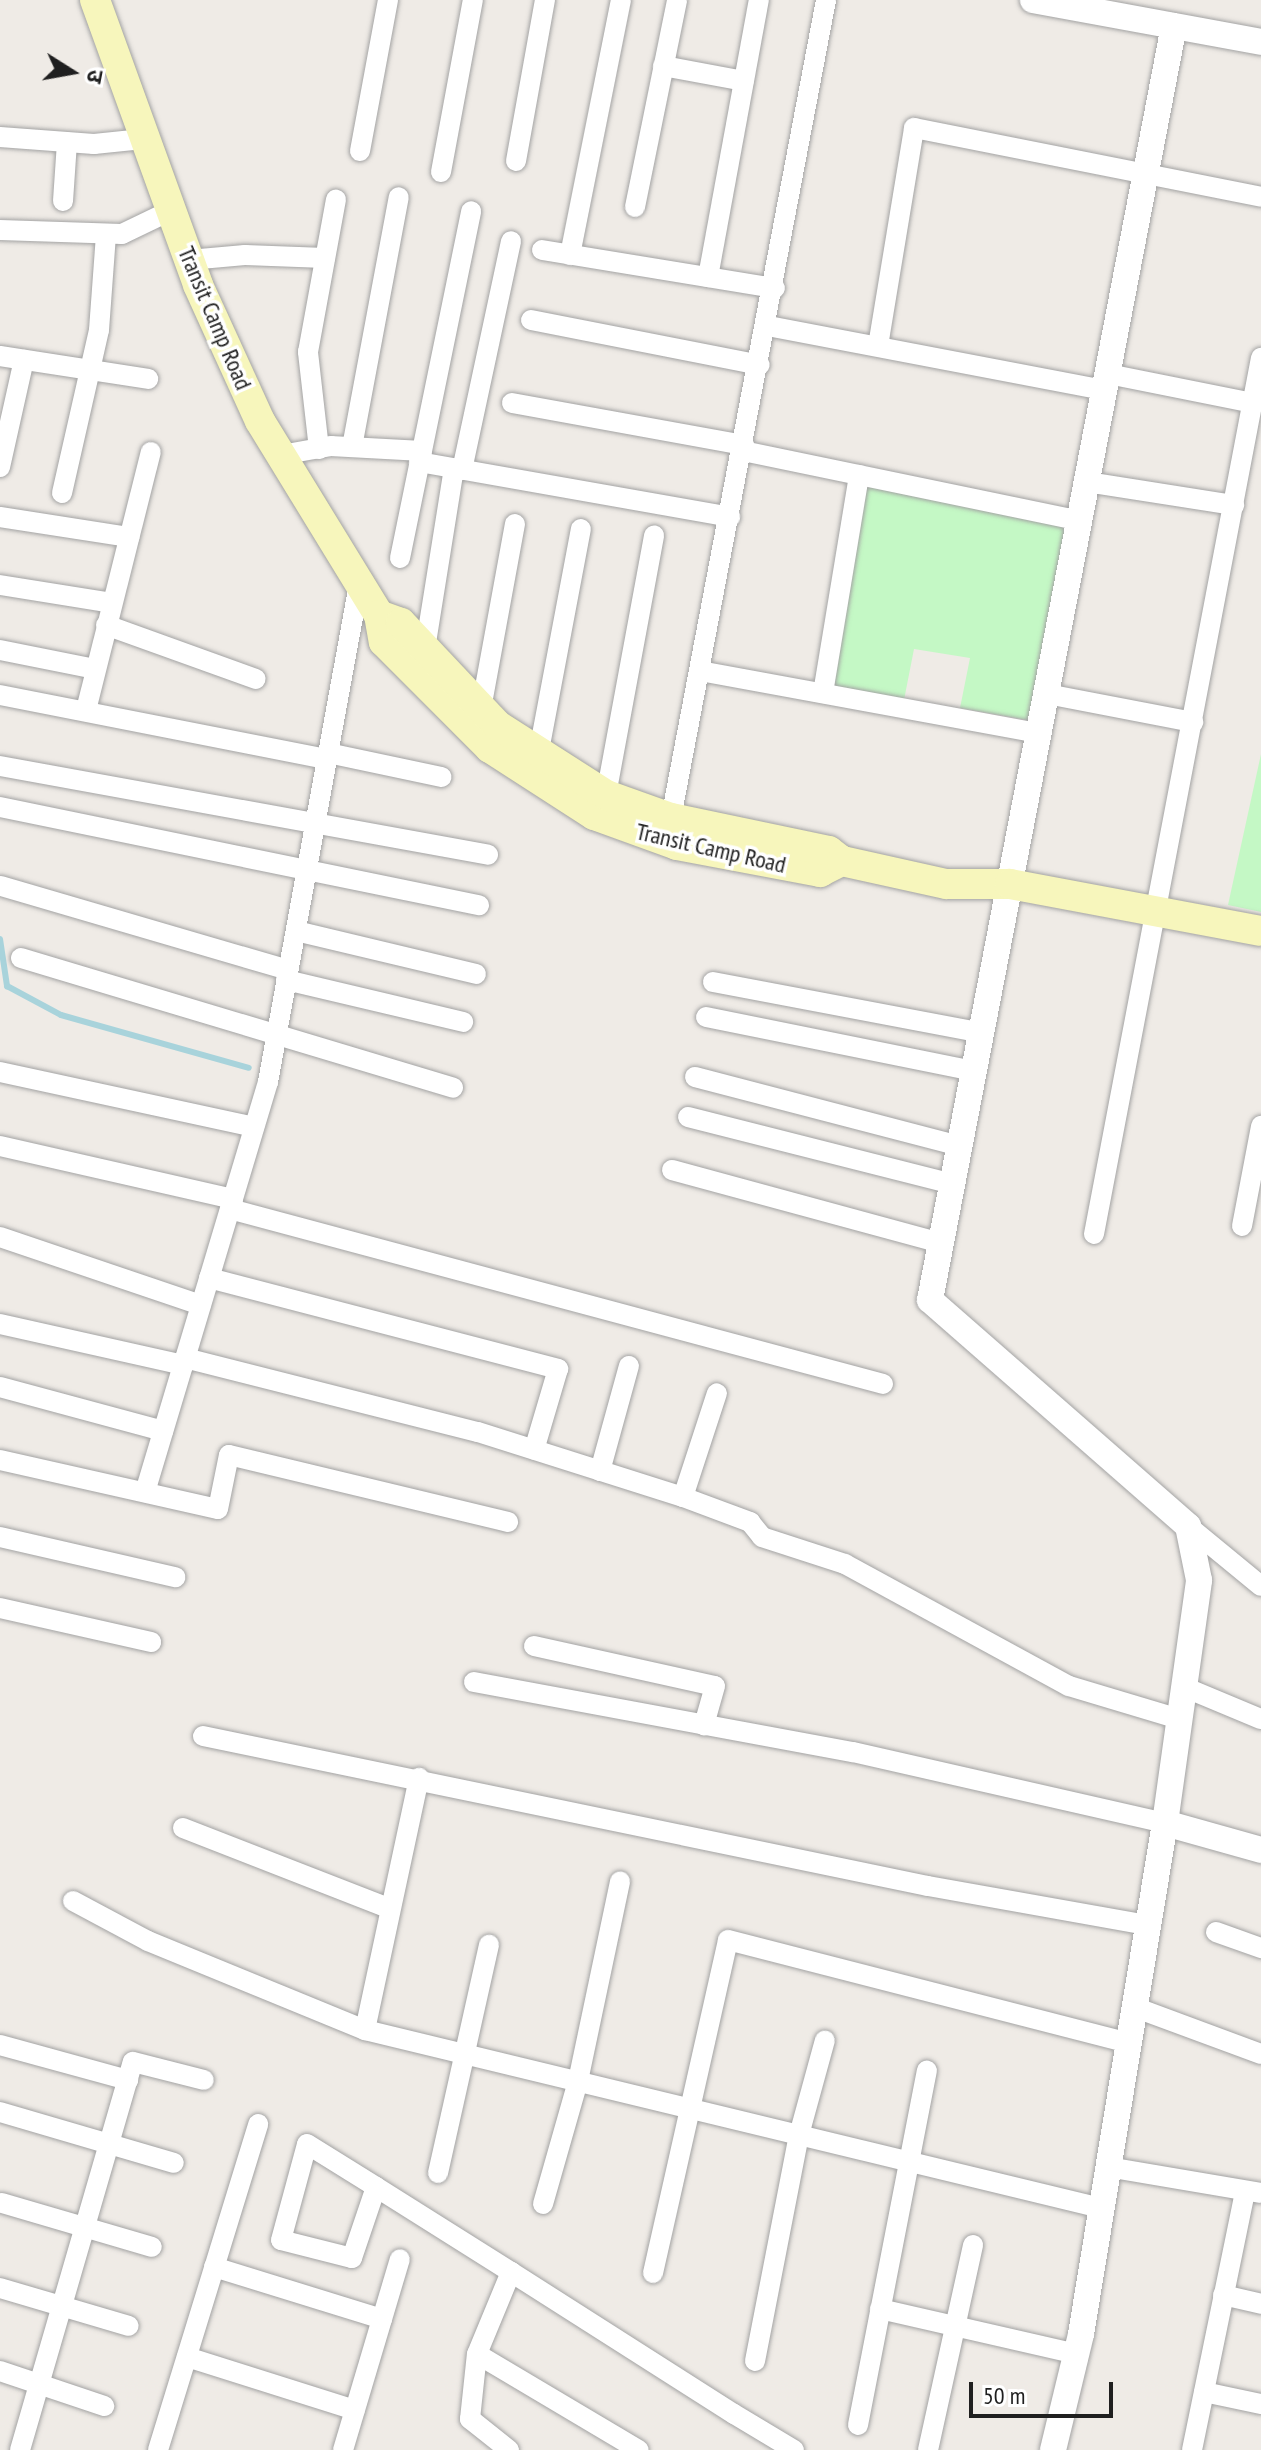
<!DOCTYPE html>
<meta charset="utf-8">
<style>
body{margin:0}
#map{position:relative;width:1261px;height:2450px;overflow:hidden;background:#efebe6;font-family:"PT Sans Narrow","Noto Sans Devanagari",sans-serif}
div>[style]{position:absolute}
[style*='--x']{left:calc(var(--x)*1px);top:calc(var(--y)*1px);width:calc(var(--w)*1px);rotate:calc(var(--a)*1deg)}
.park>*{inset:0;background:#c4f8c5}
.stream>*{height:6px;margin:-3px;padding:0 3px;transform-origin:3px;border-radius:3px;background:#a8d3db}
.roads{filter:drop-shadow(0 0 2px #a3a3a3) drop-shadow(0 0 2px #a3a3a3)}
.minor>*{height:20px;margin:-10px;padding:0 10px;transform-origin:10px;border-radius:10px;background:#fff}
.tertiary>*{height:26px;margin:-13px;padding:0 13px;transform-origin:13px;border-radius:13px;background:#fff}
.secondary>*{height:30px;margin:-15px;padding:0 15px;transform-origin:15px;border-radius:15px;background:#f7f6bc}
span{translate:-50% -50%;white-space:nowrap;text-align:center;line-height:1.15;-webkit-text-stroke:7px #fff;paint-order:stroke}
.street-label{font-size:24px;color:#1f1f1f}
.north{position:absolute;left:32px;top:32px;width:80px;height:80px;-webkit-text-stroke:6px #fff;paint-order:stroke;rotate:101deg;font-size:22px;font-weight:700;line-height:32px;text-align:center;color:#1f1f1f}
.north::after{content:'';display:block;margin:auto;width:28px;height:36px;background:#1f1f1f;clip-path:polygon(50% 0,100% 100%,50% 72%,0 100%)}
.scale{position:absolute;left:969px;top:2382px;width:144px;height:36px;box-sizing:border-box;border:4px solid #1f1f1f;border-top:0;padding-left:10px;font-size:24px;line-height:28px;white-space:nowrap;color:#1f1f1f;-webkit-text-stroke:6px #fff;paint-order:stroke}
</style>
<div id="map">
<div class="park">
<div style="clip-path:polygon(865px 485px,1068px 524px,1028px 720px,960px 708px,970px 658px,914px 649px,904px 700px,829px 686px)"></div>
<div style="clip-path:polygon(1261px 754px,1261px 912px,1228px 905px)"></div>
</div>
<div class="stream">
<div style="--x:0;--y:939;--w:48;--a:81.5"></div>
<div style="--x:7;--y:986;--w:61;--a:28.2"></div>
<div style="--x:61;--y:1015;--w:195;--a:15.7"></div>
</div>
<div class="roads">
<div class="minor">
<div style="--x:663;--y:66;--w:82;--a:10.5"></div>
<div style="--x:0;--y:137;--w:94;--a:4.3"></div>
<div style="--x:94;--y:144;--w:49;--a:-5.8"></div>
<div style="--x:360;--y:151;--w:154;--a:-79.5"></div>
<div style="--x:516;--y:161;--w:164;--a:-79.8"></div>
<div style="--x:441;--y:172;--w:175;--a:-79.5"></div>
<div style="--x:63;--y:201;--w:59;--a:-86.1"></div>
<div style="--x:635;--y:207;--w:211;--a:-78.5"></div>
<div style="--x:0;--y:230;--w:122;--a:1.9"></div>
<div style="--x:122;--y:234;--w:53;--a:-25.6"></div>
<div style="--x:542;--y:250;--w:236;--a:9.3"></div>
<div style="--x:570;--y:255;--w:260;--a:-78.7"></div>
<div style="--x:189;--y:260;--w:56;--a:-5.1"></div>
<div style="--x:245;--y:255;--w:80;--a:2.1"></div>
<div style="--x:708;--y:277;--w:282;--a:-79.6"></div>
<div style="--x:531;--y:320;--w:233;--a:11.1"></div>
<div style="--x:768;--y:326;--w:343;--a:10.8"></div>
<div style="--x:878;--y:346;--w:221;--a:-80.6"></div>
<div style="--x:914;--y:128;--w:354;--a:11.2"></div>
<div style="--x:0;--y:356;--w:150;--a:8.8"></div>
<div style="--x:1108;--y:374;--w:148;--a:11.3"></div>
<div style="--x:512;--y:403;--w:236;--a:10.3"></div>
<div style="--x:352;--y:447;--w:254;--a:-79.4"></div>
<div style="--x:319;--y:449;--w:98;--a:-96.5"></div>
<div style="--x:308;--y:352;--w:155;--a:-79.6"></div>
<div style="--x:743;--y:451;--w:344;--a:11.7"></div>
<div style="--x:281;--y:455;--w:51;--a:-10.2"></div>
<div style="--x:331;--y:446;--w:91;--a:3.1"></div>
<div style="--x:419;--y:462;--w:316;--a:10"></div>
<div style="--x:0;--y:467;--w:110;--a:-77.4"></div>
<div style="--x:462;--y:470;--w:234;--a:-77.9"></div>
<div style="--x:1087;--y:482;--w:149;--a:8.9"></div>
<div style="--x:62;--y:493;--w:167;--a:-77.2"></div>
<div style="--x:99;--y:330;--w:95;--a:-85.8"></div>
<div style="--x:0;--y:517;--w:131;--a:8.8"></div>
<div style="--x:400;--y:558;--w:354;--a:-78.4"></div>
<div style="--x:0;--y:585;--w:113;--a:9.1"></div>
<div style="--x:106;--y:625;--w:159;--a:19.8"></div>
<div style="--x:425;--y:649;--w:183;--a:-80.9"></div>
<div style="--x:0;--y:650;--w:97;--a:11.3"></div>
<div style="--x:700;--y:671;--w:345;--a:10.4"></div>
<div style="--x:823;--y:693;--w:221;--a:-80.6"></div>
<div style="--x:1047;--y:694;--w:149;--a:10.9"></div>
<div style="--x:0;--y:695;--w:333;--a:11.1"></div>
<div style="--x:481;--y:709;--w:188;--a:-79.6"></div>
<div style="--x:86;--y:710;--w:266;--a:-75.9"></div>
<div style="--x:328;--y:753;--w:116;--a:11.9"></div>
<div style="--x:538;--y:756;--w:231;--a:-79.3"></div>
<div style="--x:0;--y:766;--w:496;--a:10.3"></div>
<div style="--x:606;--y:795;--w:264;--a:-79.5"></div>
<div style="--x:0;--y:807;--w:489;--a:11.6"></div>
<div style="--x:671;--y:818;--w:833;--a:-79.27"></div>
<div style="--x:1;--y:886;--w:299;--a:16.3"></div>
<div style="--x:296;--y:931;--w:185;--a:13.4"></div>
<div style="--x:21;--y:958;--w:451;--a:16.7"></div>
<div style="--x:286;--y:980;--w:182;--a:13.3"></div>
<div style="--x:713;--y:982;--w:274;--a:10.7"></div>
<div style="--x:706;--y:1017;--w:273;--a:11.4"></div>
<div style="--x:0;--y:1072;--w:260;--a:12.2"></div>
<div style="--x:695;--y:1077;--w:274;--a:14.6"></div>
<div style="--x:688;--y:1117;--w:272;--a:14.2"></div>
<div style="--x:0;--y:1146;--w:239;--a:12.8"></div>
<div style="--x:672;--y:1170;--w:279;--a:15.2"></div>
<div style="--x:230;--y:1209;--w:676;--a:15"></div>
<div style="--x:1242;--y:1226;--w:102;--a:-79.2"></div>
<div style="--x:1094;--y:1234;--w:892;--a:-79.21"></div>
<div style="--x:0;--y:1237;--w:212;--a:18.7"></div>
<div style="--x:209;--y:1278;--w:361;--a:14.6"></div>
<div style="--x:558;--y:1369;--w:84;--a:106.5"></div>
<div style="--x:0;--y:1324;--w:188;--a:12.6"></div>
<div style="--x:185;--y:1358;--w:302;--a:14.2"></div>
<div style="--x:478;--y:1432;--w:215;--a:17.6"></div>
<div style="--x:683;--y:1497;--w:72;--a:20.5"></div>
<div style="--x:750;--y:1522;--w:19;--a:51"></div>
<div style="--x:762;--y:1537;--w:87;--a:18"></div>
<div style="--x:845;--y:1564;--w:255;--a:28.6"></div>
<div style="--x:1069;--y:1686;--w:115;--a:16.7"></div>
<div style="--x:0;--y:1387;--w:169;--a:15.1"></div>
<div style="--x:0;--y:1460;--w:223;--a:12.7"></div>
<div style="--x:218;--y:1509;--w:55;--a:-78.5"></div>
<div style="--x:229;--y:1455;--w:287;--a:13.5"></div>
<div style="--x:600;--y:1471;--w:109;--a:-74.6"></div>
<div style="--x:145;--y:1492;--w:428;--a:-73.3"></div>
<div style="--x:268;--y:1082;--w:506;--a:-79.64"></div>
<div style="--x:683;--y:1497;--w:109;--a:-71.9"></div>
<div style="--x:1188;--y:1526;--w:94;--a:39.4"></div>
<div style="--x:0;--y:1537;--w:180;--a:12.9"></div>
<div style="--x:0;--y:1608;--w:155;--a:12.7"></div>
<div style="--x:534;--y:1646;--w:185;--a:12.5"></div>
<div style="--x:715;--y:1686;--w:41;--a:105.8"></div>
<div style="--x:474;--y:1682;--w:385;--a:10.5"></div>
<div style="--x:853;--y:1752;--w:320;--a:12.8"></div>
<div style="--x:1184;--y:1687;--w:83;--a:22.6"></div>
<div style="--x:203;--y:1736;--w:740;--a:11.69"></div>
<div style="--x:928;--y:1886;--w:223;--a:10.1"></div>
<div style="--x:183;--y:1828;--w:220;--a:21.3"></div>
<div style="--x:73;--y:1901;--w:85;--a:28.1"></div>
<div style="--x:148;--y:1941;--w:235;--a:22.3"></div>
<div style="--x:365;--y:2030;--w:757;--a:13.6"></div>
<div style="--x:1216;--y:1932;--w:48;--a:19.6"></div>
<div style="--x:1134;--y:2007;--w:135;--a:20.3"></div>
<div style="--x:365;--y:2030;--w:258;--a:-77.9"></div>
<div style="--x:0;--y:2045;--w:133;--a:15.3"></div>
<div style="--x:0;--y:2112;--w:181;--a:16.3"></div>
<div style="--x:1108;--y:2167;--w:155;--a:9.6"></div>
<div style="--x:438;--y:2173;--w:234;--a:-77.4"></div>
<div style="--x:376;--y:2187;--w:75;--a:108.7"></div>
<div style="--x:352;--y:2258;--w:73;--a:-165.8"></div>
<div style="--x:281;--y:2240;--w:99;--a:-74.8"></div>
<div style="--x:307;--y:2144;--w:81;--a:31.9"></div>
<div style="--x:376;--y:2187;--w:160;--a:32.2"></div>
<div style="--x:511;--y:2272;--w:264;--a:32.5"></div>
<div style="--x:734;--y:2414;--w:70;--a:31"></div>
<div style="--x:2;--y:2203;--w:156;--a:16.3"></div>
<div style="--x:543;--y:2204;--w:128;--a:-74.1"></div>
<div style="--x:578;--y:2081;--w:204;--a:-78.1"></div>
<div style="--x:214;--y:2267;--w:176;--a:17.2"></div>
<div style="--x:653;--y:2273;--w:341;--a:-77.3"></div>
<div style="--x:728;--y:1940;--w:413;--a:14.4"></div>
<div style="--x:0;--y:2288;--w:134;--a:16.4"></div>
<div style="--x:1223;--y:2295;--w:39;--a:13"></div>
<div style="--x:880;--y:2309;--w:202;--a:12.9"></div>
<div style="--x:477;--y:2354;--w:188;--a:30.7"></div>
<div style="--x:187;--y:2357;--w:176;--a:17.5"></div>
<div style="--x:755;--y:2361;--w:230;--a:-79"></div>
<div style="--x:799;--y:2135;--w:98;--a:-74.7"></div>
<div style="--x:0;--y:2371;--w:110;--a:18.6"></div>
<div style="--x:1204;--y:2392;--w:58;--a:11.9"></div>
<div style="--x:858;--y:2425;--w:361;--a:-79"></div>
<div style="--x:20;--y:2450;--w:404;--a:-73.8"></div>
<div style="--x:133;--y:2062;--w:73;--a:14.2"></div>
<div style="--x:158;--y:2450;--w:341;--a:-72.9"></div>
<div style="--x:343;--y:2450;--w:199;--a:-73.4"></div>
<div style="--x:509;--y:2450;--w:50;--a:-141.5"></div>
<div style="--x:470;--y:2419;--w:65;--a:-83.9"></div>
<div style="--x:477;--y:2354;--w:89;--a:-67.5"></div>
<div style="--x:928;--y:2450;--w:210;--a:-77.6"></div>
<div style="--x:1192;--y:2450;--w:264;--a:-78.4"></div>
</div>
<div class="tertiary">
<div style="--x:1033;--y:0;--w:232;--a:10.4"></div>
<div style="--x:1165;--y:1823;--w:100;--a:15.7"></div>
<div style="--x:1053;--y:2450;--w:119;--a:-76.4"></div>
<div style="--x:1081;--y:2334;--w:518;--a:-80.67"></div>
<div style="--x:1165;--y:1823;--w:245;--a:-82"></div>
<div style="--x:1199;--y:1580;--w:55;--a:-101.5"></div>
<div style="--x:1188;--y:1526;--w:343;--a:-138.8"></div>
<div style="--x:930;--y:1300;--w:1297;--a:-79.16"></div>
</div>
<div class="secondary">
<div style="--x:95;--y:0;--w:303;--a:70.1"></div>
<div style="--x:198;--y:285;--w:149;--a:65.5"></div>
<div style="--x:260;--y:421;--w:228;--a:58.5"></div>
<div style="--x:379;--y:615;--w:27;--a:80"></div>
<div style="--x:384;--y:642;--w:150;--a:45"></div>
<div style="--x:490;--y:748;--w:124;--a:32.8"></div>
<div style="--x:594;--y:815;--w:88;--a:19.9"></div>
<div style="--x:677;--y:845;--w:146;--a:10.7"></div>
<div style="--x:820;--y:872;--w:25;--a:-27"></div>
<div style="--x:379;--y:615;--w:23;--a:20"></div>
<div style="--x:401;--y:623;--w:140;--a:46.7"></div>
<div style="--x:497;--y:725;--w:130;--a:32.7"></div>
<div style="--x:606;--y:795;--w:69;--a:19.5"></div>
<div style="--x:671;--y:818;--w:161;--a:11.8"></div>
<div style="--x:829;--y:851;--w:16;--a:38"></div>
<div style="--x:842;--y:861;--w:107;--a:12.5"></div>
<div style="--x:946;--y:884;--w:64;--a:0"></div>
<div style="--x:1010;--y:884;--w:255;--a:10.6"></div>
</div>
</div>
<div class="street-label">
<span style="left:215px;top:318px;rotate:67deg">Transit Camp Road</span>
<span style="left:711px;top:848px;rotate:13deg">Transit Camp Road</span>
</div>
<div class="north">उ</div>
<div class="scale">50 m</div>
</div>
